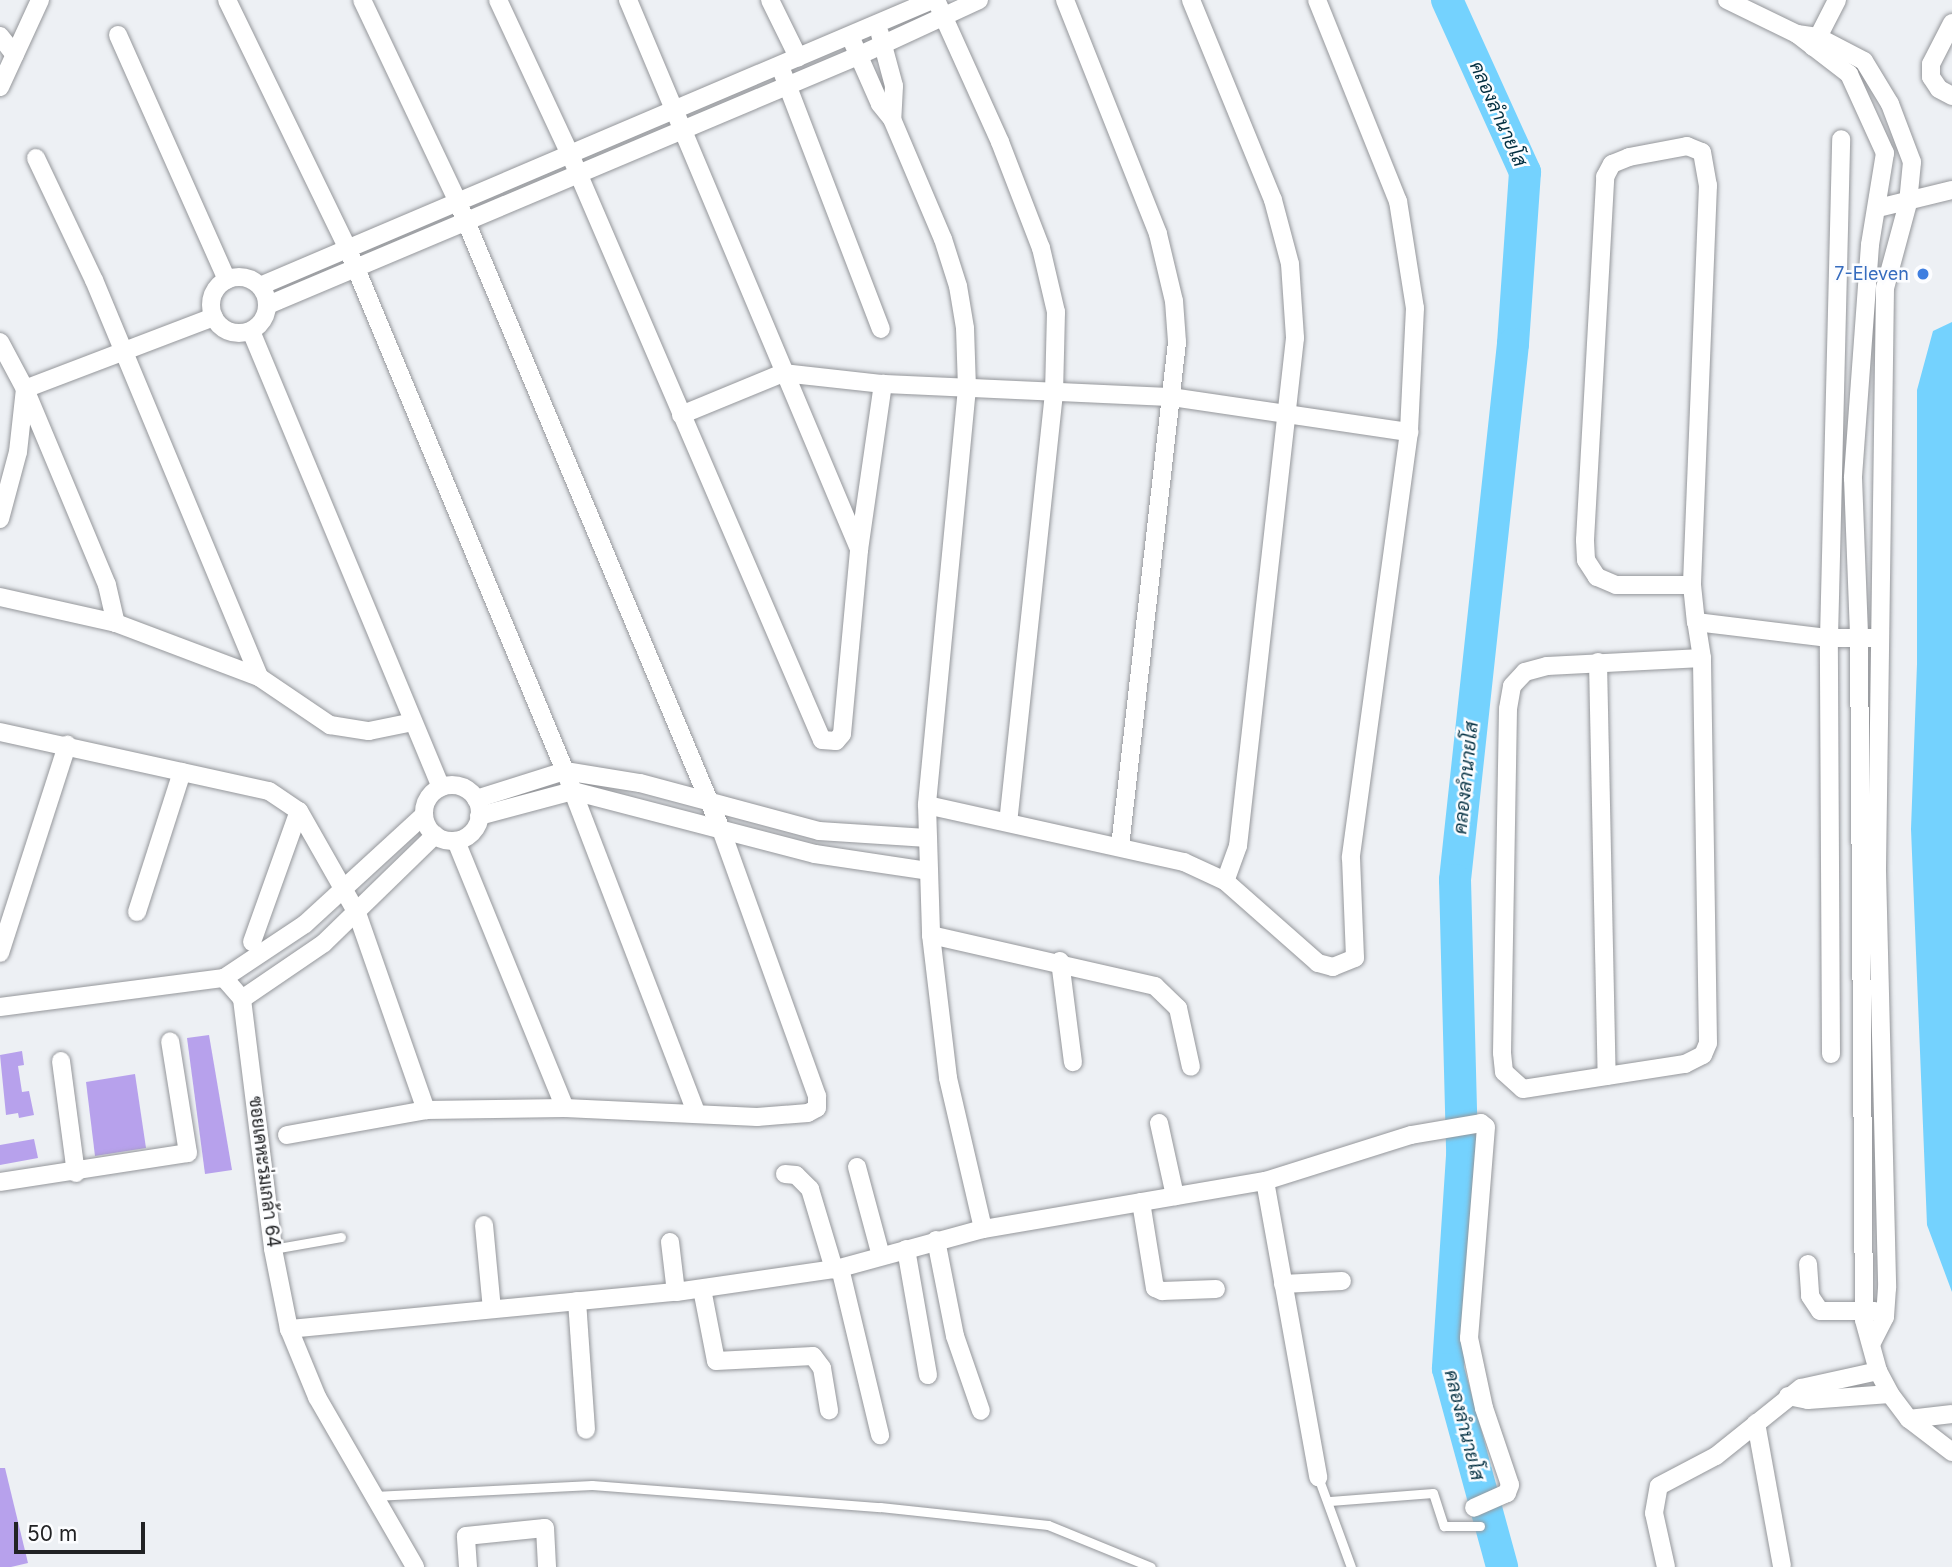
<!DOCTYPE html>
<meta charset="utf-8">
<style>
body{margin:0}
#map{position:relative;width:1952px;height:1567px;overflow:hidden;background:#edf0f4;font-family:Inter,Sarabun,sans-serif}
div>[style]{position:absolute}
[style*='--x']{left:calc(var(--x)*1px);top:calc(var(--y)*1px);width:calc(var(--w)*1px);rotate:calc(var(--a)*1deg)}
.water>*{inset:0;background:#74d2fe}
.river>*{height:32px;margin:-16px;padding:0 16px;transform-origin:16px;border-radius:16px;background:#74d2fe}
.building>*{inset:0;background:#b7a1ec}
.roads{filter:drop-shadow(0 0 2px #95979b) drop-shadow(0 0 2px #95979b)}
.lane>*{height:9px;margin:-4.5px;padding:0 4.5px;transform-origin:4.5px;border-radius:4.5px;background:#fff}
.street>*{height:18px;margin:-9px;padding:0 9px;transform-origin:9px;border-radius:9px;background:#fff}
.street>.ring{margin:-9px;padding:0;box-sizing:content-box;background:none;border:18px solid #fff;border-radius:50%}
.dots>*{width:19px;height:19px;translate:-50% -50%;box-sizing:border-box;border:4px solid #fcfdff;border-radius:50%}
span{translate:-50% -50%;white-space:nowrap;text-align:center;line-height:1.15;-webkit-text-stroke:5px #fcfdff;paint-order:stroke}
.shop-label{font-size:18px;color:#366cbe}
.right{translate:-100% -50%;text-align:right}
.street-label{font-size:18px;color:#212224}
.water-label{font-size:19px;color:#022f41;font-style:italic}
.scale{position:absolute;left:14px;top:1522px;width:131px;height:32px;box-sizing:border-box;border:4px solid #212224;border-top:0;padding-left:9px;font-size:21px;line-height:24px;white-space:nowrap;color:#212224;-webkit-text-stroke:5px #fcfdff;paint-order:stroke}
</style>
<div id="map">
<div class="water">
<div style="clip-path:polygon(1952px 322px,1952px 1292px,1927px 1225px,1911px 829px,1917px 664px,1917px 390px,1933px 331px)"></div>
</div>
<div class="river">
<div style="--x:1447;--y:0;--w:189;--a:65.6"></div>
<div style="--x:1525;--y:172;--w:172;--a:94"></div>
<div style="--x:1513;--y:344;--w:539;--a:96.18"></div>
<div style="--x:1455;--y:880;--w:276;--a:88.5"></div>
<div style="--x:1462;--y:1156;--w:213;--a:93.8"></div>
<div style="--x:1448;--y:1369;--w:205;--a:74.7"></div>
</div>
<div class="building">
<div style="clip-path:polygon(209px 1035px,232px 1170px,205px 1174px,187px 1038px)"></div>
<div style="clip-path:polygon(22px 1051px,24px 1065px,18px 1066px,22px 1092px,29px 1091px,34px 1115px,19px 1118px,18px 1113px,6px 1115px,0 1055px)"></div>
<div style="clip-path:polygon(135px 1074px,146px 1148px,95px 1156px,86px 1082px)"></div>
<div style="clip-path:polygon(34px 1139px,38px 1158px,0 1165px,0 1145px)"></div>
<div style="clip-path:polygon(0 1468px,5px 1468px,28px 1563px,11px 1567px,0 1567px)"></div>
</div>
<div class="roads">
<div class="lane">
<div style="--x:273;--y:1249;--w:69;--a:-10"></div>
<div style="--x:1318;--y:1477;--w:96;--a:69.9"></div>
<div style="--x:374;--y:1496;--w:218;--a:-2.9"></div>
<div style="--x:592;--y:1485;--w:289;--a:4.4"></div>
<div style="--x:880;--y:1507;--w:169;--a:6.1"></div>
<div style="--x:1048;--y:1525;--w:111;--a:22.2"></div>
<div style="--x:1330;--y:1501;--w:103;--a:-4.4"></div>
<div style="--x:1433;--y:1493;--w:35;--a:72"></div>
<div style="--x:1444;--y:1526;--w:36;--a:0"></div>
</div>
<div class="street">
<div style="--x:227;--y:0;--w:275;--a:64.1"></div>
<div style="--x:347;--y:247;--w:568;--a:67.41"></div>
<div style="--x:565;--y:771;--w:366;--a:69"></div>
<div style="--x:498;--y:0;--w:168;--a:65"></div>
<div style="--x:569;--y:152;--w:640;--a:66.72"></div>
<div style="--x:822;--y:740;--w:14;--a:4"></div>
<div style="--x:836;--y:741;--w:9;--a:-49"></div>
<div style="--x:842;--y:734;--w:185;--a:-84.7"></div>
<div style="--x:859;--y:550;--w:168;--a:-81.8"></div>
<div style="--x:883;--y:384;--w:288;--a:2.6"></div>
<div style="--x:1171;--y:397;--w:241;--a:8.4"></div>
<div style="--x:1409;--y:432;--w:430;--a:97.8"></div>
<div style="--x:1351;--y:858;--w:100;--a:87.7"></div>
<div style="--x:1355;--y:958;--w:24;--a:158"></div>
<div style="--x:1333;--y:967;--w:16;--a:-165"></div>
<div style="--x:1318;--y:963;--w:124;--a:-138.6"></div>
<div style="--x:1225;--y:881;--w:45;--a:-155.1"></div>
<div style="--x:1184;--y:862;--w:263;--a:-167.5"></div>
<div style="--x:628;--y:0;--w:596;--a:67.18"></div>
<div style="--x:770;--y:0;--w:64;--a:63.8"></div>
<div style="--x:936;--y:0;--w:156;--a:65.7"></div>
<div style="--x:1000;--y:142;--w:114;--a:68.9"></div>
<div style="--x:1041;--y:248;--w:66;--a:76.8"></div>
<div style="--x:1056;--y:312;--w:81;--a:91.4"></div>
<div style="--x:1054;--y:393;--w:430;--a:96.1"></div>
<div style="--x:1065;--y:0;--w:252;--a:68.3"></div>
<div style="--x:1158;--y:234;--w:69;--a:76.6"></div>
<div style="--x:1174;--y:301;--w:41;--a:85.8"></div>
<div style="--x:1177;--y:342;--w:508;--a:96.44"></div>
<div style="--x:1191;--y:0;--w:216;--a:67.7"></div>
<div style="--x:1273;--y:200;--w:66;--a:75.1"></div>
<div style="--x:1290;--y:264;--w:74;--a:86.1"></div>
<div style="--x:1295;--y:338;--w:511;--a:96.4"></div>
<div style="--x:1238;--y:846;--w:37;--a:110"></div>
<div style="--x:1317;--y:0;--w:217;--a:68.1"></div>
<div style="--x:1398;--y:201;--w:108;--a:81"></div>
<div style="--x:1415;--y:308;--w:124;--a:92.8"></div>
<div style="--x:1727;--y:0;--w:78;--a:25.9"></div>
<div style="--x:1797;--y:34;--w:66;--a:37.6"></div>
<div style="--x:1849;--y:74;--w:87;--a:65.5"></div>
<div style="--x:1885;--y:153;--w:93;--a:99.3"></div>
<div style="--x:1870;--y:245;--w:234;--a:94.2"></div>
<div style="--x:1853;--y:478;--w:159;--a:87.8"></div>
<div style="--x:1859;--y:637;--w:683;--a:89.58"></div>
<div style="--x:1864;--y:1320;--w:53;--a:74.6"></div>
<div style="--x:1878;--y:1371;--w:26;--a:62"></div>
<div style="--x:1890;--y:1394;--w:31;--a:53"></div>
<div style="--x:1909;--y:1419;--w:54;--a:37.5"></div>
<div style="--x:1952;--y:23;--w:46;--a:117.1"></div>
<div style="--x:1931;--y:64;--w:13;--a:90"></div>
<div style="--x:1931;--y:77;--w:14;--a:56"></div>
<div style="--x:1939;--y:89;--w:15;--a:28"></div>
<div style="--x:880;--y:34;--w:54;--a:74.9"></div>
<div style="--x:894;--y:86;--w:33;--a:93"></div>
<div style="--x:1797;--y:34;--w:21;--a:8"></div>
<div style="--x:1818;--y:37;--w:52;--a:27.6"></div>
<div style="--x:1864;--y:61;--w:50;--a:58.8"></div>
<div style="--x:1890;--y:104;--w:62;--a:69.2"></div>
<div style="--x:1912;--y:162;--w:41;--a:95.6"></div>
<div style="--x:1908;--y:203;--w:88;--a:105.1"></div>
<div style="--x:1885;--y:288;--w:583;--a:90.79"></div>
<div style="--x:1877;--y:871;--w:417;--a:88.6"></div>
<div style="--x:1887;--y:1288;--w:29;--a:94"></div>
<div style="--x:1885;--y:1317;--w:30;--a:117"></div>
<div style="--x:118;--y:35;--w:268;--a:66"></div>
<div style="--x:0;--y:36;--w:24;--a:52"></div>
<div style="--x:850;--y:36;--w:74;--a:66.2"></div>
<div style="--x:880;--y:104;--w:19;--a:51"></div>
<div style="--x:892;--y:119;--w:130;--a:67"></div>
<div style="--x:943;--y:239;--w:49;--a:72.3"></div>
<div style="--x:958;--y:286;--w:43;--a:80.5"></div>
<div style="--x:965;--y:328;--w:60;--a:88.1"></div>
<div style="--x:967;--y:388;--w:419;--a:95.5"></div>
<div style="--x:927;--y:805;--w:130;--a:88.2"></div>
<div style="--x:931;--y:935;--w:144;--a:83.2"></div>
<div style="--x:948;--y:1078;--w:155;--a:76.9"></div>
<div style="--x:1813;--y:47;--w:53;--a:-62.9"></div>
<div style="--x:783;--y:74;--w:273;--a:69"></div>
<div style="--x:0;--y:87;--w:96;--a:-65.3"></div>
<div style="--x:36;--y:158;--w:135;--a:64.6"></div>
<div style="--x:94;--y:280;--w:430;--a:67.4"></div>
<div style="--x:1878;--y:208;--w:76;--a:-13.7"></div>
<div class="ring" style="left:211px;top:277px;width:38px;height:38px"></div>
<div style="--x:260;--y:286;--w:730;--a:-23.05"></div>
<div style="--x:268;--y:305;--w:643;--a:-22.89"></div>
<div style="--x:860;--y:55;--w:131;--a:-24.8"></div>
<div style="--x:251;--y:331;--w:494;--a:67.4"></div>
<div style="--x:0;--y:342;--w:53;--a:62"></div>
<div style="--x:25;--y:389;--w:212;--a:67.3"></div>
<div style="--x:107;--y:585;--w:39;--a:77"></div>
<div style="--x:681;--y:415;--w:110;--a:-22.4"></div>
<div style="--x:783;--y:373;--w:101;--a:6.3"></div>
<div style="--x:0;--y:519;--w:69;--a:-75"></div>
<div style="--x:18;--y:452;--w:63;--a:-83.7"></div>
<div style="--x:25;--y:389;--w:202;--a:-20.9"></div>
<div style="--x:1692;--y:585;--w:76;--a:180"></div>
<div style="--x:1616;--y:585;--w:21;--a:-157"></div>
<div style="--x:1597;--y:577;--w:20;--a:-123"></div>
<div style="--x:1586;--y:560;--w:20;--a:-93"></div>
<div style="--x:1585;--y:540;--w:364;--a:-86.8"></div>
<div style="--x:1605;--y:177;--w:15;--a:-62"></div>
<div style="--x:1612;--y:164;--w:18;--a:-22"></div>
<div style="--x:1629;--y:157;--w:59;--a:-10.7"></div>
<div style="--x:1687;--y:146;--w:16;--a:22"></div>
<div style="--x:1702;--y:152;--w:34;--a:80"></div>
<div style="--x:1708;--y:185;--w:400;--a:92.3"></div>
<div style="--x:1692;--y:585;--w:37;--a:84"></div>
<div style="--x:0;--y:597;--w:119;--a:12.6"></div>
<div style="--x:116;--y:623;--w:153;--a:20.7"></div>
<div style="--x:259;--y:677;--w:86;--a:34.1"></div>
<div style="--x:330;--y:725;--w:39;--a:9"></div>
<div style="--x:369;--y:731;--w:45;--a:-11.6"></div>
<div style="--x:1702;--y:658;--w:155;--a:177"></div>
<div style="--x:1547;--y:666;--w:23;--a:165"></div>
<div style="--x:1525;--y:672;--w:19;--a:133"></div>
<div style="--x:1512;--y:686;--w:23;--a:100"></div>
<div style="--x:1508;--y:709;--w:344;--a:91"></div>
<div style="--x:1502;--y:1053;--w:19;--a:84"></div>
<div style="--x:1504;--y:1072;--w:25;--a:42"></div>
<div style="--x:1523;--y:1089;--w:164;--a:-8.8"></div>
<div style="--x:1685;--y:1064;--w:20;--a:-27"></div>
<div style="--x:1703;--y:1055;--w:13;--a:-67"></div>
<div style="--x:1708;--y:1043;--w:385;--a:-90.9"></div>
<div style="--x:1702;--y:658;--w:36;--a:-99"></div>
<div style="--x:1696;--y:622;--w:134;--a:6.9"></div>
<div style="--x:1829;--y:638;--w:50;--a:0"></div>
<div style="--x:1598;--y:662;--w:414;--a:88.8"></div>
<div style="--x:0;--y:732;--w:275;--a:12.4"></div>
<div style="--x:269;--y:791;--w:36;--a:34"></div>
<div style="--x:299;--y:811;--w:117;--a:60.4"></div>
<div style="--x:357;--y:913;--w:209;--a:70.7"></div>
<div class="ring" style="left:424px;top:785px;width:38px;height:38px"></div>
<div style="--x:476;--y:799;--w:93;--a:-17.5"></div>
<div style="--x:565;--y:771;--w:76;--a:9.1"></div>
<div style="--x:640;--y:783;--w:185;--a:15"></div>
<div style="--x:819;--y:831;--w:109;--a:3.7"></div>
<div style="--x:479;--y:816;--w:97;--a:-14.9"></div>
<div style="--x:573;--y:791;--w:250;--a:14.6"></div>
<div style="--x:815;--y:854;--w:115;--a:8.5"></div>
<div style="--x:456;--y:841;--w:288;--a:67.8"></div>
<div style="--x:137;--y:912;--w:147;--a:-72.2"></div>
<div style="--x:931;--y:935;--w:230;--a:12.8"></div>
<div style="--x:1155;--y:986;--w:32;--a:44"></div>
<div style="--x:1178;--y:1008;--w:60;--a:77.6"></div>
<div style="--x:252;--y:942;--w:139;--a:-70.3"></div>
<div style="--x:0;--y:953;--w:219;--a:-72.1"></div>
<div style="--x:1060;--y:961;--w:102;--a:82.7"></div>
<div style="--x:224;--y:978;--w:97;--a:-33.7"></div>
<div style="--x:305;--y:924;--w:161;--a:-42.5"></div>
<div style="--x:242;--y:999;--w:99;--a:-34.3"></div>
<div style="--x:324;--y:943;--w:155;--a:-44.2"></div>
<div style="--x:0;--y:1007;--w:226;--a:-7.4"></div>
<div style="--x:224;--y:978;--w:28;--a:49"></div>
<div style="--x:242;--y:999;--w:252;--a:82.9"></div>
<div style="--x:273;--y:1249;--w:82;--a:78.7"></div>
<div style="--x:289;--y:1329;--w:74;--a:67.6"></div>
<div style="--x:317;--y:1397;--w:196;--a:60"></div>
<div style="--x:1831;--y:1054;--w:416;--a:-90.3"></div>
<div style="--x:1829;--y:638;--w:499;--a:-88.6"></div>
<div style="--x:61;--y:1061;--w:113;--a:82.4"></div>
<div style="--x:1159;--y:1123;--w:75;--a:77.6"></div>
<div style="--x:287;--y:1135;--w:141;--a:-10.2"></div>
<div style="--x:426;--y:1110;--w:139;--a:-0.8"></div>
<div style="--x:565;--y:1108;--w:192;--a:2.7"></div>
<div style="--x:757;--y:1117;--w:51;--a:-4.5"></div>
<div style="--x:808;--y:1113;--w:10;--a:-29"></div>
<div style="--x:817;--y:1108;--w:12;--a:-90"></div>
<div style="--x:817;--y:1096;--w:281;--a:-109.8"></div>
<div style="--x:722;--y:832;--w:685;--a:-112.75"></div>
<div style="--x:457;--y:200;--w:221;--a:-115.4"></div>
<div style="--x:857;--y:1167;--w:92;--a:74.9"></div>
<div style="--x:785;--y:1174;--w:11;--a:5"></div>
<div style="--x:796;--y:1175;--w:20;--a:45"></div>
<div style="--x:810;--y:1189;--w:84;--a:73.3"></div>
<div style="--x:1265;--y:1181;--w:301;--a:79.8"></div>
<div style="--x:0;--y:1182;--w:190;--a:-8.8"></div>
<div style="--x:188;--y:1153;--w:113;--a:-99.1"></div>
<div style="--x:1141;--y:1202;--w:87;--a:80.8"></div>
<div style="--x:1155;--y:1288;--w:8;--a:23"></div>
<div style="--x:1162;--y:1291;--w:54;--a:-2.1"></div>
<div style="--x:484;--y:1225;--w:84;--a:84.6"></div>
<div style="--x:936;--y:1240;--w:98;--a:78.8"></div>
<div style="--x:955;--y:1336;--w:79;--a:70.9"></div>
<div style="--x:670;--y:1242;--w:50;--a:83.2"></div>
<div style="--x:906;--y:1249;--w:128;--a:80.1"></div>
<div style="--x:1808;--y:1264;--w:32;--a:86"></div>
<div style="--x:1810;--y:1296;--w:18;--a:56"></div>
<div style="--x:1820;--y:1311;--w:55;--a:0"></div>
<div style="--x:840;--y:1268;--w:172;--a:76.5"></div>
<div style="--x:1283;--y:1284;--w:59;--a:-2.9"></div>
<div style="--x:702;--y:1289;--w:73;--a:79"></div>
<div style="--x:716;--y:1361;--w:97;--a:-3"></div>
<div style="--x:813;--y:1356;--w:15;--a:53"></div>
<div style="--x:822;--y:1368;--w:43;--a:80.5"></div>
<div style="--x:577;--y:1301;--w:129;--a:86"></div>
<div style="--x:289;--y:1329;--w:389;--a:-5.5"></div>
<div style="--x:676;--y:1292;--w:166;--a:-8.3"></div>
<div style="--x:840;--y:1268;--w:148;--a:-15.3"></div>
<div style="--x:983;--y:1229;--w:286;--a:-9.7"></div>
<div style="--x:1265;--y:1181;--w:153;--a:-17.5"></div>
<div style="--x:1411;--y:1135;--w:71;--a:-9.7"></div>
<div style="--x:1481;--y:1123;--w:6;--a:39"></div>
<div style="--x:1486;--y:1127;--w:212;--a:94.6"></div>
<div style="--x:1469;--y:1338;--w:72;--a:77.9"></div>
<div style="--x:1484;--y:1408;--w:81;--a:71.3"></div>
<div style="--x:1510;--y:1485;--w:9;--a:111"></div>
<div style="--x:1507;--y:1493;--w:36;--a:156"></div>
<div style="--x:1788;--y:1396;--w:20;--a:11"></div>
<div style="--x:1808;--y:1400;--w:82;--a:-4.2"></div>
<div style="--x:1909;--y:1419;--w:43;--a:-6.6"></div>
<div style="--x:1756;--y:1423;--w:145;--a:79.7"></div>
<div style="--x:468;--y:1567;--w:31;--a:-94"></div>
<div style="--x:466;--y:1536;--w:79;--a:-5.8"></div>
<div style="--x:545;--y:1528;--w:39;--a:87"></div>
<div style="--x:1666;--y:1567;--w:55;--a:-102.5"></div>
<div style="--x:1654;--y:1513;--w:27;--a:-80"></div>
<div style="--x:1659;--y:1486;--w:64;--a:-27.8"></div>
<div style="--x:1716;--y:1456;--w:109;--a:-38.7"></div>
<div style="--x:1801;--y:1388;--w:79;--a:-12.4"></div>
</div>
</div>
<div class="dots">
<div style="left:1923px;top:274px;background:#3f7fe0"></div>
</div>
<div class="shop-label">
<span class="right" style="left:1909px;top:274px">7-Eleven</span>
</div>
<div class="street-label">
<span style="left:264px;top:1172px;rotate:83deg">ซอยเคหะร่มเกล้า 64</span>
</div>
<div class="water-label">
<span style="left:1498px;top:114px;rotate:66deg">คลองลำนายโส</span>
<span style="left:1466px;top:778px;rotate:-84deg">คลองลำนายโส</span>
<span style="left:1464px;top:1425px;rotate:76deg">คลองลำนายโส</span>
</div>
<div class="scale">50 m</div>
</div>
